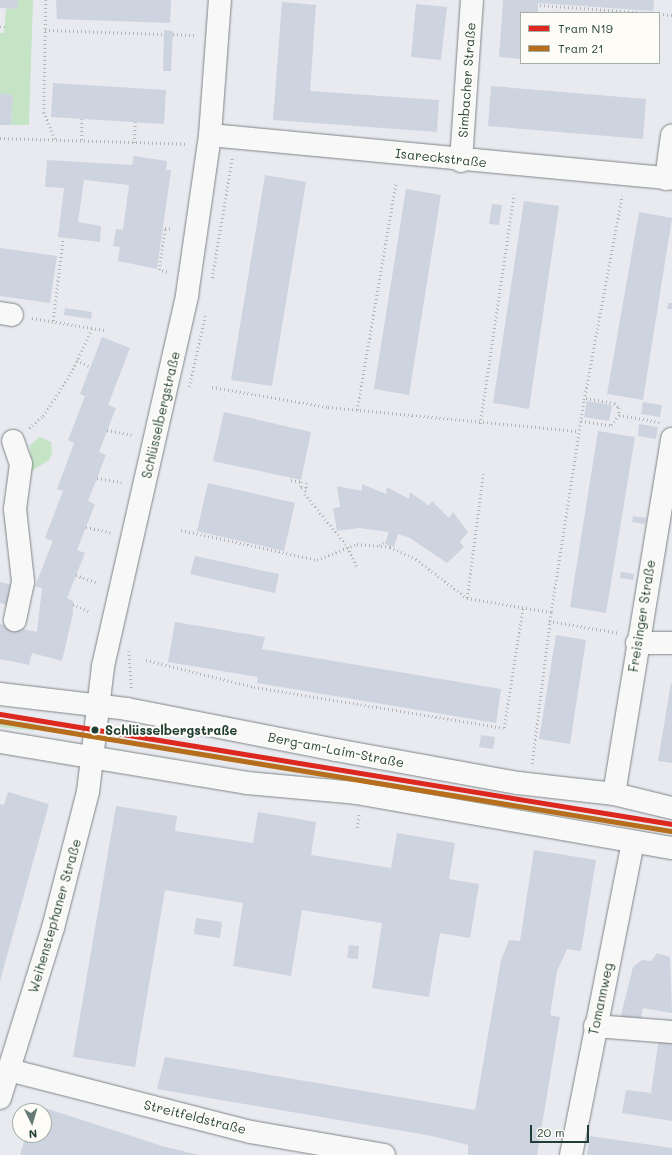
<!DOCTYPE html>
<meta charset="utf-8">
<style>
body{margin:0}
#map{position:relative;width:672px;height:1155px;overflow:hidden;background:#e8eaf0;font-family:Mali,sans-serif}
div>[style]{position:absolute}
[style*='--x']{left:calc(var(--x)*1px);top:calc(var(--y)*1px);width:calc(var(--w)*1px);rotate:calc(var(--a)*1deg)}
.green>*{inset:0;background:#c5e4c6}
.building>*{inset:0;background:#cdd3df}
.path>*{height:2.5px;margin-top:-1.25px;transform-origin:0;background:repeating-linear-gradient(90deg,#b2b5b4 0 1px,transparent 0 4px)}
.roads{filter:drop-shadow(0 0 1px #7f8586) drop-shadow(0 0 1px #7f8586)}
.minor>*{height:22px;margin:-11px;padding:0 11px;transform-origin:11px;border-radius:11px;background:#f8f8f8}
.major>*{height:22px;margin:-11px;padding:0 11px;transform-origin:11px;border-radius:11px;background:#f8f8f8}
.tram-1>*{height:5px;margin:-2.5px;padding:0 2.5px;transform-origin:2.5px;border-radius:2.5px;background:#dc281e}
.tram-2>*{height:5px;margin:-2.5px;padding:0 2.5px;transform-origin:2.5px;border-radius:2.5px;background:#b66e1c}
.dots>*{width:11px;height:11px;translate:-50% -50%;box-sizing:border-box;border:2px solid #fdfcf7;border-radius:50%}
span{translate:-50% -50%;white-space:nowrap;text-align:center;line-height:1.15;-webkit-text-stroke:4px #fdfcf7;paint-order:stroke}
.street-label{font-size:13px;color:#1f3d34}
.stop-label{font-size:13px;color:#1f3d34;font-weight:700}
.left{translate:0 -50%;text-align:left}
.legend{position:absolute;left:520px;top:12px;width:140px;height:52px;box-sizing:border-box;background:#fdfcf7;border:1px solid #a4b0a9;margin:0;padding:5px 7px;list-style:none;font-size:12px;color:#1f3d34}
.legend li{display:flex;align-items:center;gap:8px;height:20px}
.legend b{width:20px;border:1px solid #a4b0a9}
.north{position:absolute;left:12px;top:1103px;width:40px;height:40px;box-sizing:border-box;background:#fdfcf7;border:1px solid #a4b0a9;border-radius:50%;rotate:175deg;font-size:11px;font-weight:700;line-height:16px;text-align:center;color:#1f3d34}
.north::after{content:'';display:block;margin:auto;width:14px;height:18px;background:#657a76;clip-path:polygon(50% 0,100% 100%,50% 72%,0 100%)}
.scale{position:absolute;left:530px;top:1125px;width:59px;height:18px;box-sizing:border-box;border:2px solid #1f3d34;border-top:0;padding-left:5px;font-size:12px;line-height:14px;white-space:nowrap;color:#1f3d34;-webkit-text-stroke:3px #fdfcf7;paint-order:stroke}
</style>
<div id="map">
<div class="green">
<div style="clip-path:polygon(18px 0,33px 0,29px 125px,11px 125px,13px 95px,0 94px,0 33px,4px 33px,6px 9px,17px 9px)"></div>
<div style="clip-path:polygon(40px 437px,51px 442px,52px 453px,49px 460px,32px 471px,30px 445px)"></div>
<div style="clip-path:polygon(0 719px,36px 724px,35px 731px,0 727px)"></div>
</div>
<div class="building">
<div style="clip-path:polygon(0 0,18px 0,17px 9px,0 8px)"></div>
<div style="clip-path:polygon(56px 0,171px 0,170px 23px,57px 19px)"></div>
<div style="clip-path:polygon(503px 0,654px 0,653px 11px,538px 3px,538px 13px,521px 13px,521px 59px,499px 57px)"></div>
<div style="clip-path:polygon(282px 2px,316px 5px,310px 91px,439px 100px,437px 132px,273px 120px)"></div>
<div style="clip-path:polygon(416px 4px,447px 7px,441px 60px,411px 57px)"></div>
<div style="clip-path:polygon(164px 30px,173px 31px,171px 71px,163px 71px)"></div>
<div style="clip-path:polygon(53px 83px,166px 90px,164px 124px,51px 117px)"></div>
<div style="clip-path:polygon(491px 86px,646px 99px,643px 139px,488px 126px)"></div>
<div style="clip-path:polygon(0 94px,13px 95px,11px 125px,0 125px)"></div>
<div style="clip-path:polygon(134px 156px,167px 161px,166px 170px,171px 170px,157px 269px,118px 261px,120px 247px,113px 246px,116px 229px,123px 230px,129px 185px,84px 180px,78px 222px,101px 226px,100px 242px,58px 237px,64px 188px,45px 187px,47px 160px,132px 165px)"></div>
<div style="clip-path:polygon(265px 175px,306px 182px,272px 386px,231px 380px)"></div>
<div style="clip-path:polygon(406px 189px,441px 195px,409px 395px,374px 389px)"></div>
<div style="clip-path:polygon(524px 201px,559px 206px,529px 409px,493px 403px)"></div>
<div style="clip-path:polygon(492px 204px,502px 205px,499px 225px,489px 224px)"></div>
<div style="clip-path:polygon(639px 212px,672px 218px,643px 400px,607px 394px)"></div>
<div style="clip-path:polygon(0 248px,57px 256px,50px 303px,0 296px)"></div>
<div style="clip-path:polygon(668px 303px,672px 303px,672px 309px,667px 309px)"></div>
<div style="clip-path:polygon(65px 308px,92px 312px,91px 319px,64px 315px)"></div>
<div style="clip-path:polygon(102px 337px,130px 348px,108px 405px,116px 408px,99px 452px,106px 455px,88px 501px,95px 504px,77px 550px,85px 553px,67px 598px,73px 601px,73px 613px,62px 661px,32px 653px,29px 665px,0 659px,0 624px,37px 632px,42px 588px,35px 586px,53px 541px,45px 538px,63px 491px,57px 489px,74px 443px,68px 440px,85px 396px,80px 394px)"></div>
<div style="clip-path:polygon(587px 401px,612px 405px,609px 421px,584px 417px)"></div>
<div style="clip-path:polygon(643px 402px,662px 405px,660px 417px,641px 414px)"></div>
<div style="clip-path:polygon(224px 412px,311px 432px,301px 480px,213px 461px)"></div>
<div style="clip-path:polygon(639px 424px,658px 427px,656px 439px,638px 436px)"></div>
<div style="clip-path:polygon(598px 431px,635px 437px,606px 613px,570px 607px)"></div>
<div style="clip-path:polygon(208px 483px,295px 503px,284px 551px,197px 531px)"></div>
<div style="clip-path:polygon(362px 484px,386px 494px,387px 487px,409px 499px,410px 492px,429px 506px,432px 501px,449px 518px,453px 512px,468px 532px,460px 542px,464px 547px,447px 563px,410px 538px,398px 534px,394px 547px,385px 544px,389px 532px,359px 528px,337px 531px,333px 508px,340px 507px,337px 486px,362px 491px)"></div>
<div style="clip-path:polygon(633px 516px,646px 518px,645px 524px,632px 522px)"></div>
<div style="clip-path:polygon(195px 556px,279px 574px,275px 593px,190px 574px)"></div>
<div style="clip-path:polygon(621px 572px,634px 574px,633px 580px,620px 578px)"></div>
<div style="clip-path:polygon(0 582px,12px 585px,7px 605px,0 603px)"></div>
<div style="clip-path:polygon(175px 622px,265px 637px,262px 649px,501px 689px,496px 723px,257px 683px,258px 677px,168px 662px)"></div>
<div style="clip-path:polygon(556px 635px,586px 640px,570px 744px,539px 739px)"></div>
<div style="clip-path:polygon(671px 683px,672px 683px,672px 763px,658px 761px)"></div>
<div style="clip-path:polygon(481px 735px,495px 737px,493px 749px,479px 747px)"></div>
<div style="clip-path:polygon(8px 792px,49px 804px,0 981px,0 804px,4px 805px)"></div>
<div style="clip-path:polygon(116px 806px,177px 816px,175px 831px,253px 843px,258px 812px,316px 822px,311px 855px,391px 868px,397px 833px,455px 843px,449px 879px,479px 884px,470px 938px,440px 933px,429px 997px,372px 988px,382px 923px,302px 910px,291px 976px,233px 966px,243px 903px,165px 890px,135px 1067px,73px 1057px)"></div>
<div style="clip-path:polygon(534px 850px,596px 860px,581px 951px,567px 949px,557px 971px,550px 1015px,560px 1017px,537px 1155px,468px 1155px,468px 1145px,432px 1136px,157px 1089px,165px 1057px,475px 1110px,501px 960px,509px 940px,520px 941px)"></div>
<div style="clip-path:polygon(196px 918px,222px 922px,220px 938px,194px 934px)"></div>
<div style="clip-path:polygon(349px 945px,359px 946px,358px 959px,347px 958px)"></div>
<div style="clip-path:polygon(657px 953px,670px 957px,672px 1013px,643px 1008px,640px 1023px,620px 1019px,633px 967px,642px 960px,651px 961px)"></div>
<div style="clip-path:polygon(659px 1037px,672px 1039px,672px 1121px,622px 1113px,626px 1090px,651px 1093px)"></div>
<div style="clip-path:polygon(36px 1105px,162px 1146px,199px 1155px,20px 1155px,26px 1135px,44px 1135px,44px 1111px,34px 1111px)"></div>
<div style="clip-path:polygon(590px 1136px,672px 1148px,672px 1155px,587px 1155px)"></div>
</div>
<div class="path">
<div style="--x:46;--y:0;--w:112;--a:91"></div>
<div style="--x:44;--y:112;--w:31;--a:68"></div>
<div style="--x:540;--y:5;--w:108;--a:4.2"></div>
<div style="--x:659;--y:14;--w:13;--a:4"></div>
<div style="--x:0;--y:27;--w:5;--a:0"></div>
<div style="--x:45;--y:30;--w:119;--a:1.9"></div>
<div style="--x:173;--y:34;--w:22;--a:3"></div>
<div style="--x:82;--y:119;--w:22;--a:90"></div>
<div style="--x:0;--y:138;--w:187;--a:1.8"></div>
<div style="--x:134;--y:143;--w:21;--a:-87"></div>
<div style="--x:167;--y:272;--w:8;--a:-166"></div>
<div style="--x:159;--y:270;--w:42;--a:-81.9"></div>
<div style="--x:165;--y:228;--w:8;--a:7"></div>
<div style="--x:212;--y:278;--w:122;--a:-80.5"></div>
<div style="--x:32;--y:318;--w:73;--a:9.5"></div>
<div style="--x:53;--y:321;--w:84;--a:-83.1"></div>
<div style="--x:77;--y:360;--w:16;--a:27"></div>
<div style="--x:189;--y:387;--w:73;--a:-77.3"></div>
<div style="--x:212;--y:387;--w:118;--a:9.8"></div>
<div style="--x:328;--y:407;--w:252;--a:5.5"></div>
<div style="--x:586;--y:398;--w:29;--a:10"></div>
<div style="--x:615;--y:403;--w:6;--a:51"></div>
<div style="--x:619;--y:408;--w:7;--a:90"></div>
<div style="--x:619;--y:415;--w:41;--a:9.9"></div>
<div style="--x:357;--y:410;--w:231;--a:-80.3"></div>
<div style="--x:581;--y:421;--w:30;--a:8"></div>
<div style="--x:611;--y:425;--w:13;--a:-51"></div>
<div style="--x:480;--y:424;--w:232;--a:-81.6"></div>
<div style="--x:29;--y:428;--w:18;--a:-41"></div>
<div style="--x:43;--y:416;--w:51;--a:-56.9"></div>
<div style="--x:71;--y:373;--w:50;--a:-65"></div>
<div style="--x:107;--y:430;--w:25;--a:11"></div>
<div style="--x:97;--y:478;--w:25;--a:9"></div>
<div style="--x:291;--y:480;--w:11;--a:10"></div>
<div style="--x:302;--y:482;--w:5;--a:101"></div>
<div style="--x:301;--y:487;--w:5;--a:11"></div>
<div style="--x:307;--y:483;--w:11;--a:100"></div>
<div style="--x:305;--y:494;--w:68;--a:50.9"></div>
<div style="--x:348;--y:547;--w:22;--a:66"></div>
<div style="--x:86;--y:527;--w:25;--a:12"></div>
<div style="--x:181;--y:530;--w:139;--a:12.4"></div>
<div style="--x:317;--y:560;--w:43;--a:-21.8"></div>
<div style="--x:357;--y:544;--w:33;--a:5"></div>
<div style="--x:390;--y:547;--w:29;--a:25"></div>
<div style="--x:416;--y:559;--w:64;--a:37.4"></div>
<div style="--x:467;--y:598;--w:85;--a:9.5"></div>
<div style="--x:379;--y:545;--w:8;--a:-30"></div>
<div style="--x:76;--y:575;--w:23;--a:20"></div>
<div style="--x:467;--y:598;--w:125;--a:-82.6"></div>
<div style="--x:73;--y:604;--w:19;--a:25"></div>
<div style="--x:549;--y:621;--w:72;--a:9.6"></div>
<div style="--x:129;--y:651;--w:39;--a:86"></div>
<div style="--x:146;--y:660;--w:111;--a:14"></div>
<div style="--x:254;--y:687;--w:253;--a:9.3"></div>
<div style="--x:504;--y:728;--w:122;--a:-81.1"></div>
<div style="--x:117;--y:741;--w:12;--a:-76"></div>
<div style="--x:532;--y:764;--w:153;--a:-82.9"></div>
<div style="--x:551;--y:612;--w:215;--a:-81.2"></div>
<div style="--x:584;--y:400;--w:208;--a:-79.5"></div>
<div style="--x:357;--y:828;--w:14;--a:-82"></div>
</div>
<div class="roads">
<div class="minor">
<div style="--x:210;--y:135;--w:464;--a:5.4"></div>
<div style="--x:461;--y:161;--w:161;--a:-86.1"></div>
<div style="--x:666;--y:179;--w:44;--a:-82.2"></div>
<div style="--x:0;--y:313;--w:12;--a:9"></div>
<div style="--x:13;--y:441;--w:24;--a:71"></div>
<div style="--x:21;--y:464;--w:45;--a:97.6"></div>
<div style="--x:15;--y:509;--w:73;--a:83.7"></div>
<div style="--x:23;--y:582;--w:39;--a:102"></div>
<div style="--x:637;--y:643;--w:35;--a:0"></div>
<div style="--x:614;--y:794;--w:360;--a:-80.7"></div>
<div style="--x:595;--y:1026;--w:77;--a:4.5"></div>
<div style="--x:9;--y:1070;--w:250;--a:14.4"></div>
<div style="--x:251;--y:1132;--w:135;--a:9.8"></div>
<div style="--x:0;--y:1098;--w:178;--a:-72.7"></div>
<div style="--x:53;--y:928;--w:140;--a:-75.6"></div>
<div style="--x:88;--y:792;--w:127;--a:-83.2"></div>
<div style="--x:103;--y:666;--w:380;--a:-77.2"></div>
<div style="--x:187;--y:295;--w:162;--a:-81.8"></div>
<div style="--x:210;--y:135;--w:135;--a:-85.8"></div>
<div style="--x:571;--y:1155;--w:318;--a:-78.8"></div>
</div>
<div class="major">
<div style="--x:0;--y:694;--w:128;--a:6.7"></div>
<div style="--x:127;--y:709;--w:213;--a:11.1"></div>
<div style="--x:336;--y:750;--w:185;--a:10.3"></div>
<div style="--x:518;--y:783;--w:97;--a:6.5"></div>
<div style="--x:614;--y:794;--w:60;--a:13.6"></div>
<div style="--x:0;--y:742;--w:250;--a:9.4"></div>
<div style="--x:247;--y:783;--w:109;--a:5.2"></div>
<div style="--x:356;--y:793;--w:321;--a:9.9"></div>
</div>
</div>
<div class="tram-1">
<div style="--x:0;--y:714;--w:681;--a:9.3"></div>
</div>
<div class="tram-2">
<div style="--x:0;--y:721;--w:680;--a:9.31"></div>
</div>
<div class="dots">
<div style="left:95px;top:730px;background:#1f3d34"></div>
</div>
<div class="street-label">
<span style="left:467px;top:80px;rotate:-86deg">Simbacher Straße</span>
<span style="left:441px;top:158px;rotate:6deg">Isareckstraße</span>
<span style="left:161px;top:415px;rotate:-77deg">Schlüsselbergstraße</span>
<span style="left:642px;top:616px;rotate:-81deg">Freisinger Straße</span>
<span style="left:336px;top:750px;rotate:11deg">Berg-am-Laim-Straße</span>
<span style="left:55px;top:916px;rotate:-74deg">Weihenstephaner Straße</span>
<span style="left:601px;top:999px;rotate:-78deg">Tomannweg</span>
<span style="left:195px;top:1117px;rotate:14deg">Streitfeldstraße</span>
</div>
<div class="stop-label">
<span class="left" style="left:105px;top:730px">Schlüsselbergstraße</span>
</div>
<ul class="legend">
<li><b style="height:5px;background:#dc281e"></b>Tram N19</li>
<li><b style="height:5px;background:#b66e1c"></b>Tram 21</li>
</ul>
<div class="north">N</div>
<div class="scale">20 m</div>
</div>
